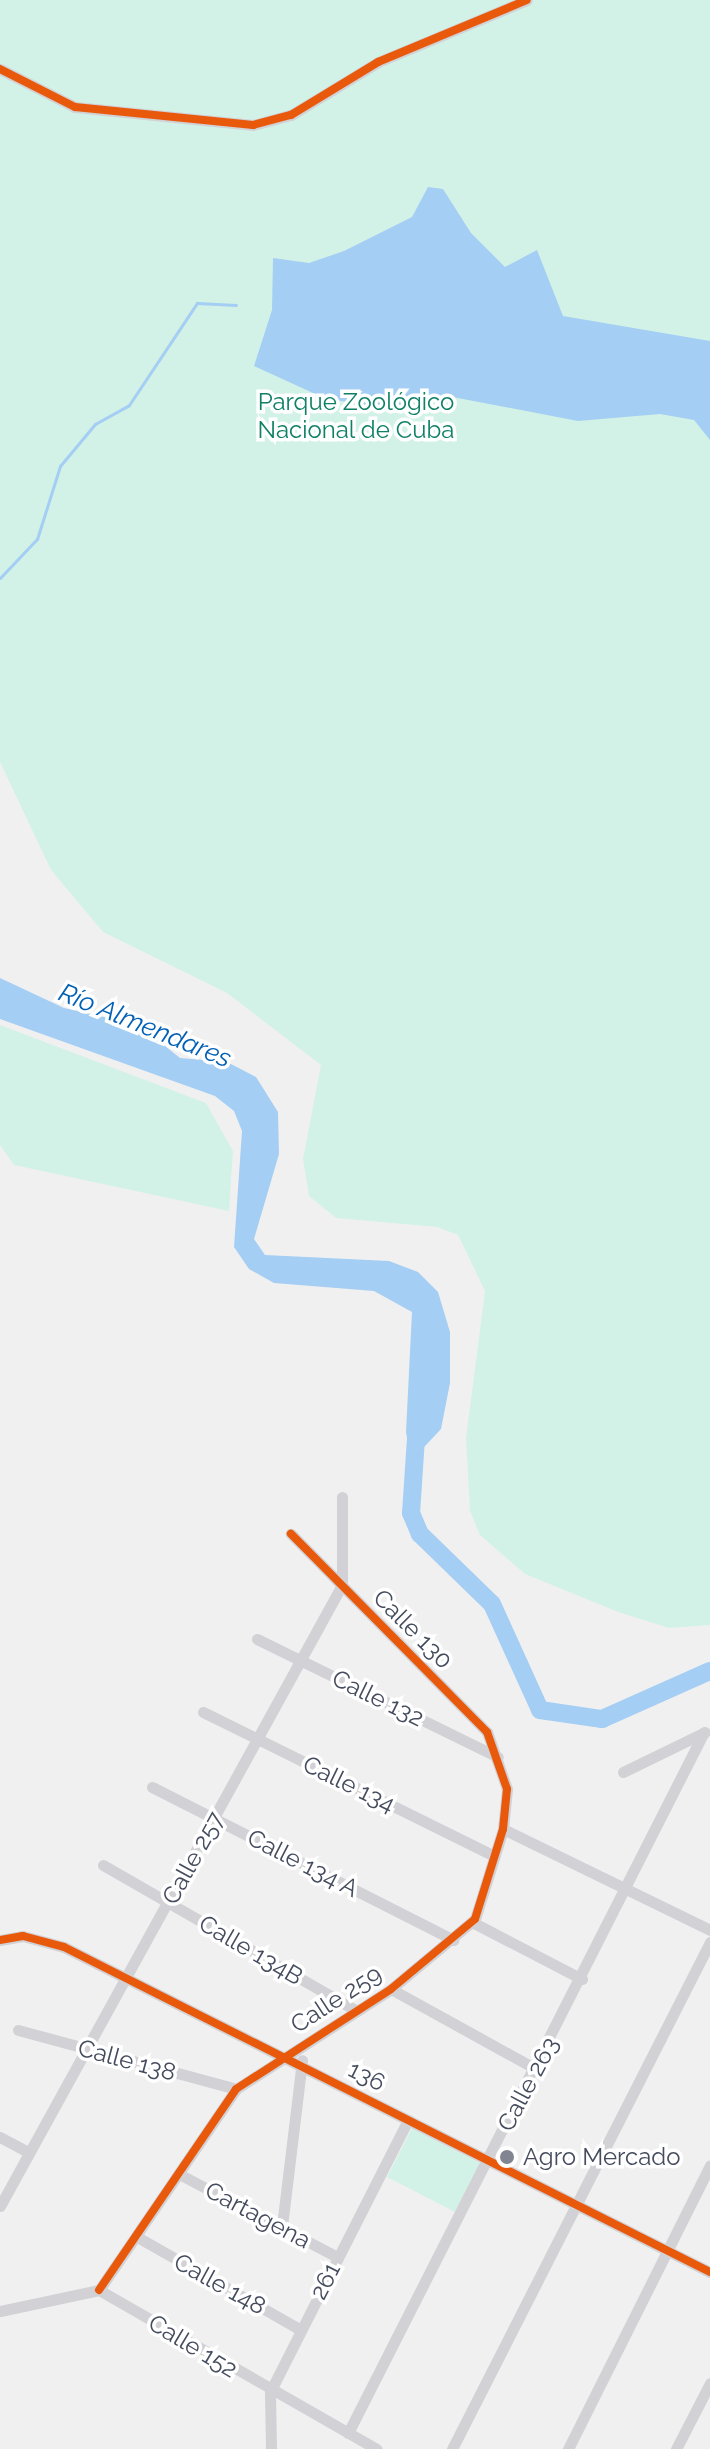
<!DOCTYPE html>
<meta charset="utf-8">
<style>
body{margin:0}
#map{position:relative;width:710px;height:2449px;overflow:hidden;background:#f1f0f0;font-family:Raleway,sans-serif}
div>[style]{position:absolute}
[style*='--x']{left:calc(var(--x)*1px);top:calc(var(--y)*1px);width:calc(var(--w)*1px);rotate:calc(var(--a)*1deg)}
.green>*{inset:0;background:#d3f2e7}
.water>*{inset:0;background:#a4cef3}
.stream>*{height:3px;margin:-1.5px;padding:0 1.5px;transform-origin:1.5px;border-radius:1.5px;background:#a4cef3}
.river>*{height:18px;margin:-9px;padding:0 9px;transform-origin:9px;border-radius:9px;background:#a4cef3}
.street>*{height:11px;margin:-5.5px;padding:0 5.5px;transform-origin:5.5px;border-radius:5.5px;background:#d1d1d6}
.cycleway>*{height:8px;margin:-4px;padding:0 4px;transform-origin:4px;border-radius:4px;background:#e8590c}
.dots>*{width:22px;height:22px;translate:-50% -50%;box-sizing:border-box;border:4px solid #fff;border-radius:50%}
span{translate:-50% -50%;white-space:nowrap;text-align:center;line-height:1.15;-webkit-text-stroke:7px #fff;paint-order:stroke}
.park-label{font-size:24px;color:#0f8166}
.street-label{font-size:24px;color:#454c5e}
.poi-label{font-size:24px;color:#454c5e}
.left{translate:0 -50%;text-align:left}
.water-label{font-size:26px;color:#0060b6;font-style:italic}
</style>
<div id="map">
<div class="green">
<div style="clip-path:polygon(0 0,710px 0,710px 1625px,669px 1628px,618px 1612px,525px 1574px,480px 1535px,470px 1511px,466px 1438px,485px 1291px,458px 1235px,437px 1227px,336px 1218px,309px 1196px,303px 1159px,321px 1065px,227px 993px,103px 932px,51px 870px,0 762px)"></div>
<div style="clip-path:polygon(0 1025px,206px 1103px,233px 1151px,229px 1211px,14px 1165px,0 1145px)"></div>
<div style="clip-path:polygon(412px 2128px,480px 2163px,455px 2212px,387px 2177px)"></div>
</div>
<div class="water">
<div style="clip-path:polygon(428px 187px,443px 189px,471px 233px,505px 267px,537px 250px,563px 316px,710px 341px,710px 440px,694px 420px,660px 414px,578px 421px,442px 395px,388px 409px,324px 398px,254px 366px,272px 310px,273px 258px,309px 263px,344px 251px,412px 217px)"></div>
<div style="clip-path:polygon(0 978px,64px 1008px,139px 1025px,180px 1058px,227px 1062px,256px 1077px,278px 1112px,279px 1154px,254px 1239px,265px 1255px,389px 1261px,418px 1272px,438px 1292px,450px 1332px,450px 1383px,441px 1429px,411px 1461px,406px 1432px,412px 1312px,374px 1291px,274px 1283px,249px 1269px,234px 1247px,242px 1131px,234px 1111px,215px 1096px,0 1019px)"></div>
</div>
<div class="stream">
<div style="--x:0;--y:578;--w:54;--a:-46.5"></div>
<div style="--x:37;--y:539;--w:77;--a:-72.5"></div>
<div style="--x:60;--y:466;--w:55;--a:-50.2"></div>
<div style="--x:95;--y:424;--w:39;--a:-29"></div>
<div style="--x:129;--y:405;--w:123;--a:-56.3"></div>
<div style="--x:197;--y:303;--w:39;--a:3"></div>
</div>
<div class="river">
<div style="--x:416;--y:1438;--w:75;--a:93.8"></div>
<div style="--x:411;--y:1513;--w:23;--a:67"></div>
<div style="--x:420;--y:1534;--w:100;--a:44.2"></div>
<div style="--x:492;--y:1604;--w:116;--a:65.6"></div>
<div style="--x:540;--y:1710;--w:63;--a:8.3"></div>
<div style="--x:602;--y:1719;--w:118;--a:-24"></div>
</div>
<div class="street">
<div style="--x:0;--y:69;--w:84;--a:26.9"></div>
<div style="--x:75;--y:107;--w:179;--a:5.8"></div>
<div style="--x:253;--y:125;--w:39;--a:-15"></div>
<div style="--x:291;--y:115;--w:102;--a:-31.3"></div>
<div style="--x:378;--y:62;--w:161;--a:-22.6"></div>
<div style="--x:257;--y:1639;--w:268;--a:26.1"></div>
<div style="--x:203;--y:1712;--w:325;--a:26.3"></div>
<div style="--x:623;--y:1772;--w:91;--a:-26"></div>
<div style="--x:152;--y:1787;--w:338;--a:26.9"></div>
<div style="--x:503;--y:1829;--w:230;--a:26"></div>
<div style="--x:103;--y:1865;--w:293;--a:29.9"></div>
<div style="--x:472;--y:1922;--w:124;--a:27.4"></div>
<div style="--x:0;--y:1940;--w:23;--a:-10"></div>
<div style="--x:23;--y:1936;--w:42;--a:15"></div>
<div style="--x:64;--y:1947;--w:723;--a:26.71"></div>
<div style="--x:391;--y:1989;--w:166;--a:28.9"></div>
<div style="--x:18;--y:2030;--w:226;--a:15.1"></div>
<div style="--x:0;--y:2137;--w:32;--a:28"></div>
<div style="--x:179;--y:2174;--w:178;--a:27.7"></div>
<div style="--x:0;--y:2206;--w:709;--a:-61.16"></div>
<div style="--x:342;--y:1585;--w:88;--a:-90"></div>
<div style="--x:282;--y:2226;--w:167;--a:-83.1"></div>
<div style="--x:139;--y:2238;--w:186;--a:29.6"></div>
<div style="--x:99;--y:2290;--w:243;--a:-55.7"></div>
<div style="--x:236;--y:2089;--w:184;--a:-32.8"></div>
<div style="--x:391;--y:1989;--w:109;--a:-39.8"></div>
<div style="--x:475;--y:1919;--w:94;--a:-72.7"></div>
<div style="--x:503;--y:1829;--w:40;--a:-84.3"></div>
<div style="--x:507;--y:1789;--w:60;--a:-109.3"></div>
<div style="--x:487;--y:1732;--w:279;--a:-134.7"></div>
<div style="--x:0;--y:2311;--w:101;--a:-12"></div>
<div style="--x:99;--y:2290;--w:320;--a:29.8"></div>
<div style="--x:348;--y:2433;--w:786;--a:-63.08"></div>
<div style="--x:271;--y:2449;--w:57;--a:-91"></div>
<div style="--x:270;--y:2392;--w:305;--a:-63.1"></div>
<div style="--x:452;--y:2449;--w:569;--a:-63.03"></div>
<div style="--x:568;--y:2449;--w:317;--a:-63.4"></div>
<div style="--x:676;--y:2449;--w:74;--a:-62.7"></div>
</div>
<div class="cycleway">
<div style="--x:0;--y:69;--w:84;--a:26.9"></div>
<div style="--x:75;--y:107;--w:179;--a:5.8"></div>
<div style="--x:253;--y:125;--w:39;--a:-15"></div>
<div style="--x:291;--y:115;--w:102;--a:-31.3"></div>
<div style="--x:378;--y:62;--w:161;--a:-22.6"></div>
<div style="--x:0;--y:1940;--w:23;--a:-10"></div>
<div style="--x:23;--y:1936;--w:42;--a:15"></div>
<div style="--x:64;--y:1947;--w:723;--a:26.71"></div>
<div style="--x:99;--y:2290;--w:243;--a:-55.7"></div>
<div style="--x:236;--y:2089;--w:184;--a:-32.8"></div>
<div style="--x:391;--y:1989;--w:109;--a:-39.8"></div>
<div style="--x:475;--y:1919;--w:94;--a:-72.7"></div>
<div style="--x:503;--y:1829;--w:40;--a:-84.3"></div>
<div style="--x:507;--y:1789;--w:60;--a:-109.3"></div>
<div style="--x:487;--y:1732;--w:279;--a:-134.7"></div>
</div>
<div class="dots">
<div style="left:507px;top:2157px;background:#818591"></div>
</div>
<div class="park-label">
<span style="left:356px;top:416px">Parque Zoológico<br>Nacional de Cuba</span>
</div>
<div class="street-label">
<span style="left:413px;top:1629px;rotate:45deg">Calle 130</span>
<span style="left:378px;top:1698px;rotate:26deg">Calle 132</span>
<span style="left:349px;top:1784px;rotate:26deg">Calle 134</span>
<span style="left:193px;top:1858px;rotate:-61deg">Calle 257</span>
<span style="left:303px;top:1863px;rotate:27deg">Calle 134 A</span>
<span style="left:251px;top:1950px;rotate:30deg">Calle 134B</span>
<span style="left:336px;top:1999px;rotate:-33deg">Calle 259</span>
<span style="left:127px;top:2060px;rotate:15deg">Calle 138</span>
<span style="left:367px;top:2076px;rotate:27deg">136</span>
<span style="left:528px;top:2084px;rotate:-62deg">Calle 263</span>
<span style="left:258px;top:2215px;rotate:28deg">Cartagena</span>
<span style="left:325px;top:2281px;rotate:-63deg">261</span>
<span style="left:220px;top:2284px;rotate:29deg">Calle 148</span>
<span style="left:193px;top:2346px;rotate:31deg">Calle 152</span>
</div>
<div class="poi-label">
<span class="left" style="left:523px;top:2157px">Agro Mercado</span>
</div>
<div class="water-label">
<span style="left:145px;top:1026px;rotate:22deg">Río Almendares</span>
</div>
</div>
